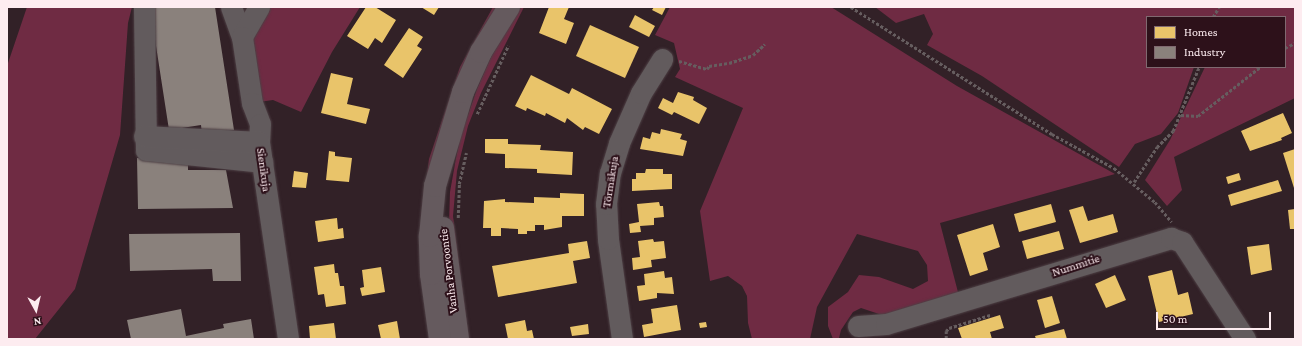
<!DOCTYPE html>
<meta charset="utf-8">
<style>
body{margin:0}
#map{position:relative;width:1302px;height:346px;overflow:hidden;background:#322127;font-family:"Crimson Pro",serif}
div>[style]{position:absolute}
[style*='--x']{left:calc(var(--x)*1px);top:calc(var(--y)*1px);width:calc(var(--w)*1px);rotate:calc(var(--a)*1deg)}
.green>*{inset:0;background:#6f2b43}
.homes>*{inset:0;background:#e9c46a}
.industry>*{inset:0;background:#8a817c}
.path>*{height:2.5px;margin-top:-1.25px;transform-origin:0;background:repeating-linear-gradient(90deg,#665d5f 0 3px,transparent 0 5px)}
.roads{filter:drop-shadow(0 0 1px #4d3f44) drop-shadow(0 0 1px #4d3f44)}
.minor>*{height:21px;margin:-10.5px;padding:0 10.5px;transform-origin:10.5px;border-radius:10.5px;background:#625b5d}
.major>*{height:22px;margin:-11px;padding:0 11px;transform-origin:11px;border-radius:11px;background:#655a5e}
span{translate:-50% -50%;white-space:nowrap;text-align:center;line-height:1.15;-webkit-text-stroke:4px #2d111a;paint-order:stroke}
.street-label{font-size:12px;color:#fdecf0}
.frame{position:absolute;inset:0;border:8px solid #fdecf0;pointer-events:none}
.legend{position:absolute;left:1146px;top:16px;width:140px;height:52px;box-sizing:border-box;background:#2d111a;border:1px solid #806970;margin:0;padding:5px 7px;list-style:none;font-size:12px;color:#fdecf0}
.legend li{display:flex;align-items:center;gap:8px;height:20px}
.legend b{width:20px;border:1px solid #806970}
.north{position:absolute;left:16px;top:290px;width:40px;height:40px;-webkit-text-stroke:3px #2d111a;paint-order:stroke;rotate:172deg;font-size:11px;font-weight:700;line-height:16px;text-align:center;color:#fdecf0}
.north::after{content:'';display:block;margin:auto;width:14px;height:18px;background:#fdecf0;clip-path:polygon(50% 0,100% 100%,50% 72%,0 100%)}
.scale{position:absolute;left:1156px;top:312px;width:115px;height:18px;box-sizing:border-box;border:2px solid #fdecf0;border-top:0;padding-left:5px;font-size:12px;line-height:14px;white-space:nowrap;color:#fdecf0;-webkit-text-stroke:3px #2d111a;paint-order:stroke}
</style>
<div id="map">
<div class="green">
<div style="clip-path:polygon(27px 7px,132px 7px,128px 23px,120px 135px,75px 289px,35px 339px,7px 339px,7px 66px)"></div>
<div style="clip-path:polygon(266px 7px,360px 7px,332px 52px,301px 112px,273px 100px,259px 102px,250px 49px,256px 23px)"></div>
<div style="clip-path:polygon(493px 7px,500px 7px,425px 242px,433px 339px,429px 339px,423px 290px,420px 232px,429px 159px,460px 67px)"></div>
<div style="clip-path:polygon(521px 7px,524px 7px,481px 93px,468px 126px,457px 171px,453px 216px,469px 339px,463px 339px,449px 223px,450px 192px,456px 158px,461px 135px,477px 89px,491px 57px)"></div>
<div style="clip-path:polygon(670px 7px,831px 7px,957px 86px,1115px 174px,940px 223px,959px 296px,888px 317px,861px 308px,853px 312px,841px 330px,839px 338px,833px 339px,828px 326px,828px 307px,848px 292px,859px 275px,879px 277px,913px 289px,928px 281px,927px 265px,918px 251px,857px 234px,817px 307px,810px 339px,752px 339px,748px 323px,747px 296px,742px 286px,728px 276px,710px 281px,700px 211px,743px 108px,675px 77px,680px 69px,674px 43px,655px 35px)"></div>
<div style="clip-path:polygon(875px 7px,1295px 7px,1295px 98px,1174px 157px,1182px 190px,1167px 206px,1145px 180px,1170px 140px,1205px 67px,1285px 67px,1285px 17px,1147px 17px,1147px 67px,1194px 67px,1178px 113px,1161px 134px,1135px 144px,1119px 167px,982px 76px,927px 45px,933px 34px,924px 14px,896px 23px)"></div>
</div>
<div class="homes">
<div style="clip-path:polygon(366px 7px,375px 7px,396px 20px,382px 43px,375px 38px,368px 49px,347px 36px)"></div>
<div style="clip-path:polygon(421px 7px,439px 7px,434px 15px)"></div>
<div style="clip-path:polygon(549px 7px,569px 7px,564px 19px,574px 23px,566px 44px,539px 33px)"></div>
<div style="clip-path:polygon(654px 7px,666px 7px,662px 15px,652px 10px)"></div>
<div style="clip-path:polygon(635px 15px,655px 26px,649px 37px,629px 27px)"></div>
<div style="clip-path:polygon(590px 25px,639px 47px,625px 78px,576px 56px)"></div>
<div style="clip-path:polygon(409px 28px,423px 37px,417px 46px,422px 49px,403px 78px,384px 65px)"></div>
<div style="clip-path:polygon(331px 73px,353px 78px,347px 104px,370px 109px,366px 124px,321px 113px)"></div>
<div style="clip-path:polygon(531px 75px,569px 94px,572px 88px,612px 109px,599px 134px,585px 127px,583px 130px,567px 118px,565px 123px,546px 113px,545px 116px,527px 108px,526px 111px,515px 106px)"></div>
<div style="clip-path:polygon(678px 92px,694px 97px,693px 100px,707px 108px,699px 124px,674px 112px,672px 115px,658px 108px,663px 98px,673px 103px)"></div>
<div style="clip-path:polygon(1283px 113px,1292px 133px,1281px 138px,1282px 140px,1250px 151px,1241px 131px)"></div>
<div style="clip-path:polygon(661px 129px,682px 134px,680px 139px,687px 141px,683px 156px,640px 149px,643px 137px,650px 139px,652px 132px,660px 134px)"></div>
<div style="clip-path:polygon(485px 139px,508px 139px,508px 144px,541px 145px,540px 150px,573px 152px,572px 175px,537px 173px,537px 169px,505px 168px,505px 154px,485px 153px)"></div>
<div style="clip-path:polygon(1295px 149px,1295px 187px,1294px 188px,1283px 153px)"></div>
<div style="clip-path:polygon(329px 151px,335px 152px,335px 156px,352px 158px,349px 182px,326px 180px)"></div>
<div style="clip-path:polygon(646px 169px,663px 169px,663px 174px,672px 174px,672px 189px,632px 191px,632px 179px,636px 179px,636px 173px,645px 173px)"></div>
<div style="clip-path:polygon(294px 171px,308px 173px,306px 188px,292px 187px)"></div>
<div style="clip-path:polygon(1239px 173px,1241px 180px,1228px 184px,1226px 177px)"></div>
<div style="clip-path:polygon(1278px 180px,1282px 191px,1231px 206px,1228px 195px)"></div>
<div style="clip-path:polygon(560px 193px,584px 194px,584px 216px,562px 216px,562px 227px,544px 230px,544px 225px,535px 225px,535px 231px,527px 231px,527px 234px,518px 234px,518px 229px,501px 228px,501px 236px,491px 236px,491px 228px,483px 228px,484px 201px,505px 199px,505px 202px,534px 203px,534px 197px,560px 198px)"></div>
<div style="clip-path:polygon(659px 202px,660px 206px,663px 206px,664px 217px,654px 218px,654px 225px,640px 226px,641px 232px,630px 233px,629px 224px,639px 222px,637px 204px)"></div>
<div style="clip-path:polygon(1051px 204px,1056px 222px,1019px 232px,1014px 214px)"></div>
<div style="clip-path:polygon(1083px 206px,1088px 221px,1113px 214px,1118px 232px,1080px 243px,1069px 210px)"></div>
<div style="clip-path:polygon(1295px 209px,1295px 229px,1290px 229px,1288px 210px)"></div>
<div style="clip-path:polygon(337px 218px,338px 229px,343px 228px,344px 238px,318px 242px,315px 221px)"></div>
<div style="clip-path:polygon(993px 224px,1000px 247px,983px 253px,988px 270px,970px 276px,957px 235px)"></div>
<div style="clip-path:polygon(1059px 231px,1064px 249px,1027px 259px,1022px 241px)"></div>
<div style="clip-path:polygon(653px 239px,654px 242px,664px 241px,666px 258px,651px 260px,652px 267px,633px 270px,632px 258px,640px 257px,638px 241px)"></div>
<div style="clip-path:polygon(587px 241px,590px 258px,573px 261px,577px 283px,498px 297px,492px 266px,569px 253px,568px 244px)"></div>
<div style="clip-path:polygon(1269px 244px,1272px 270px,1251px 275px,1247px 247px)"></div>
<div style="clip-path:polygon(334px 264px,335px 273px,338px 273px,340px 286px,344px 286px,346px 304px,326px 307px,324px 294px,318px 295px,314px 267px)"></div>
<div style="clip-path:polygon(381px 267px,385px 292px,362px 296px,360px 288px,364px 287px,362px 270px)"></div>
<div style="clip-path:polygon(1172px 270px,1178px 295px,1188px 292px,1193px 314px,1159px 322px,1148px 276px)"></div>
<div style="clip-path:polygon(664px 271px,665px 278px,672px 277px,674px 294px,657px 293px,657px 298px,639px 301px,637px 286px,645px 285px,644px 274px)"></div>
<div style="clip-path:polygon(1115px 275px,1126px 300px,1106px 308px,1095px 284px)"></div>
<div style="clip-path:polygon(1052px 296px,1060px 323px,1045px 328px,1037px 300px)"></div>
<div style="clip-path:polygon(677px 305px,681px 330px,644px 337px,642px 325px,653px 323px,651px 309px)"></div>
<div style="clip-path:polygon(1000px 315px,1004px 328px,990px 332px,992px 339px,962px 339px,958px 328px)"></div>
<div style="clip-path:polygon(525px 320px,527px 331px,532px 330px,534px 339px,508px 339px,505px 324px)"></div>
<div style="clip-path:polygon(397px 321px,400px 339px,381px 339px,378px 325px)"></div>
<div style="clip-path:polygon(706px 322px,707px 327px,700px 328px,699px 323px)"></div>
<div style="clip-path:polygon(334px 323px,336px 339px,310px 339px,309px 326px)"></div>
<div style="clip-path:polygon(588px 324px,589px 334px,572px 336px,570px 327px)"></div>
<div style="clip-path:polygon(1064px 329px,1067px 339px,1036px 339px,1035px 336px)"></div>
</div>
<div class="industry">
<div style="clip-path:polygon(150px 7px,215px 7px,234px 130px,202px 135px,201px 125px,169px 130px)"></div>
<div style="clip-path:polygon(137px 158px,178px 158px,188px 163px,188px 170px,226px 170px,233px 208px,138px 209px)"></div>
<div style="clip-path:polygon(240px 233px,241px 281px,213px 281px,212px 269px,130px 271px,129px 234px)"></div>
<div style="clip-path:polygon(181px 309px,186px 336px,224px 328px,223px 324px,251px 319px,254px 339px,131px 339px,127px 320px)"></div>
</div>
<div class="path">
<div style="--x:851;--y:7;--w:238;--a:32.3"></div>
<div style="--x:1052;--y:134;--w:71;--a:28.7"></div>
<div style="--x:1114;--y:168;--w:53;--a:39.7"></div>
<div style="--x:1155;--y:202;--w:26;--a:50"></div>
<div style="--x:1213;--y:17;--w:12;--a:-59"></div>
<div style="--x:1285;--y:48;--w:11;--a:-27"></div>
<div style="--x:679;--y:61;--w:29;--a:16"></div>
<div style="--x:707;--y:69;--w:4;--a:-56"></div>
<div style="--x:709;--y:66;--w:20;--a:-9"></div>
<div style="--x:729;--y:63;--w:25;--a:-18"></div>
<div style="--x:753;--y:55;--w:16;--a:-43"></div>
<div style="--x:477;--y:114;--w:75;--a:-65.5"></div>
<div style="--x:1181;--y:115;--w:17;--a:3"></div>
<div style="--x:1198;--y:116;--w:79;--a:-38.3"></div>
<div style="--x:1134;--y:182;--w:42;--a:-56.7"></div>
<div style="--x:1157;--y:147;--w:23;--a:-45"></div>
<div style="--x:1173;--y:131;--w:69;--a:-67.9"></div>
<div style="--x:458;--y:218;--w:34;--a:-88"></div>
<div style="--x:459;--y:184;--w:32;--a:-77"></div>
<div style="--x:946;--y:339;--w:8;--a:-90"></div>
<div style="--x:946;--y:331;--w:4;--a:-45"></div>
<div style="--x:949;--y:328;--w:43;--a:-17.6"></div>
</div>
<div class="roads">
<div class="minor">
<div style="--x:144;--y:7;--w:143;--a:89.2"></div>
<div style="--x:146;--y:150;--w:117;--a:5.9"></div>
<div style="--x:231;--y:7;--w:32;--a:70"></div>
<div style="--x:259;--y:7;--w:34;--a:120"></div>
<div style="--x:242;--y:37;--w:67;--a:81.4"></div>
<div style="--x:252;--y:103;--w:22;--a:69"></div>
<div style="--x:260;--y:124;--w:18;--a:93"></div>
<div style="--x:259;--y:142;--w:199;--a:81.6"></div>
<div style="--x:144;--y:136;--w:115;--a:3"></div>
<div style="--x:858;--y:326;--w:28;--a:-4"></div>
<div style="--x:886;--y:324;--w:298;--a:-16.8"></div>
<div style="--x:1171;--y:238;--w:12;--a:20"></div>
<div style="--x:1182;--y:242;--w:116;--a:57"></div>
<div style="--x:622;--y:339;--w:101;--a:-98"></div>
<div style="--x:608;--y:239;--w:35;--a:-93"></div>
<div style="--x:606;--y:204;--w:31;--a:-83"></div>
<div style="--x:610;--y:173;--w:31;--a:-73"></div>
<div style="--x:619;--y:143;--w:55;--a:-66.3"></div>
<div style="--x:641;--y:93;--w:40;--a:-58"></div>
</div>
<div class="major">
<div style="--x:443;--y:228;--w:112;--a:82.3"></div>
<div style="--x:440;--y:339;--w:66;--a:-97.9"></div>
<div style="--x:431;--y:274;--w:38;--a:-92"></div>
<div style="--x:430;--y:236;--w:50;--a:-84.3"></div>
<div style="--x:435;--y:186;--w:98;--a:-73.4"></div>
<div style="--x:463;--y:92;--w:44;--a:-65.8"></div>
<div style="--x:481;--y:52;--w:53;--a:-58.1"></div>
</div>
</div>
<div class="street-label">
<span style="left:263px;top:170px;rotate:82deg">Sienikuja</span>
<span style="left:611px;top:182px;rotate:-81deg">Törmäkuja</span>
<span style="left:1076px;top:266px;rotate:-18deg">Nummitie</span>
<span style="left:449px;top:271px;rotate:-97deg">Vanha Porvoontie</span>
</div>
<div class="frame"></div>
<ul class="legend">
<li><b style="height:11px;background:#e9c46a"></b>Homes</li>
<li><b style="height:11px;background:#8a817c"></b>Industry</li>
</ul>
<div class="north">N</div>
<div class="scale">50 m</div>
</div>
